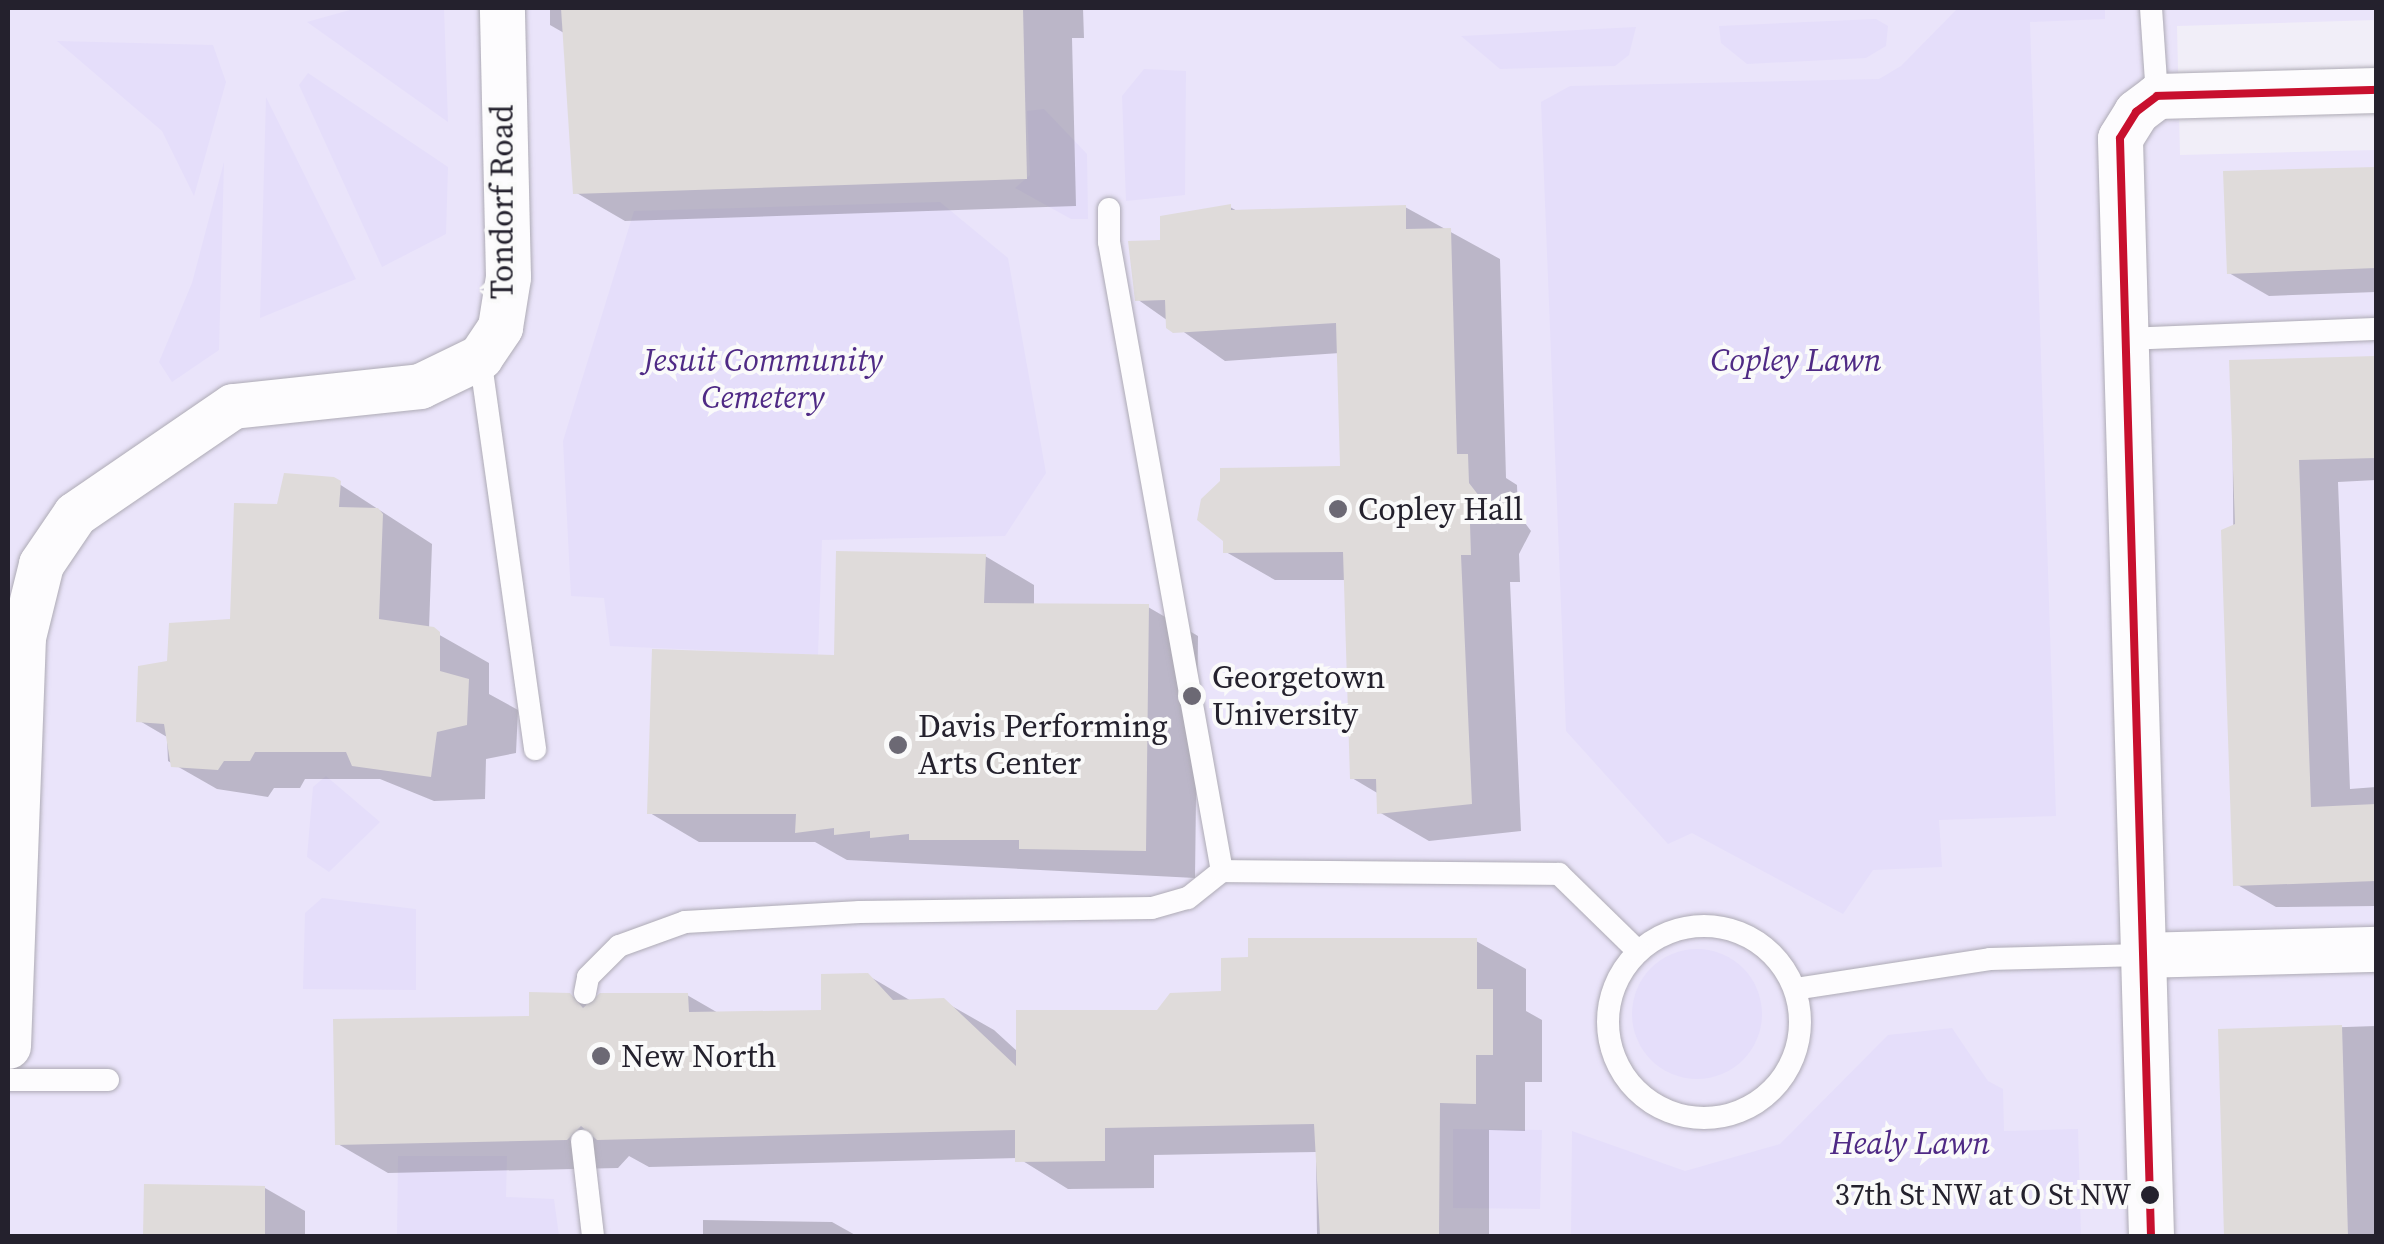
<!DOCTYPE html>
<style>
body{margin:0}
#map{position:relative;width:2384px;height:1244px;overflow:hidden;background:#f1eef8;font-family:"Source Serif 4",serif}
div>[style]{position:absolute}
[style*='--x']{left:calc(var(--x)*1px);top:calc(var(--y)*1px);width:calc(var(--w)*1px);rotate:calc(var(--a)*1deg)}
.built>*{inset:0;background:#eae4fa}
.green>*{inset:0;background:#e5defa}
.round{border-radius:50%}
.shadow>*{inset:0;background:#0003}
.building>*{inset:0;background:#dfdbda}
.roads{filter:drop-shadow(0 0 2px #aeabb5) drop-shadow(0 0 2px #aeabb5)}
.lane>*{height:22px;margin:-11px;padding:0 11px;transform-origin:11px;border-radius:11px;background:#fdfcfe}
.lane>.ring{margin:-11px;padding:0;box-sizing:content-box;background:none;border:22px solid #fdfcfe;border-radius:50%}
.street>*{height:45px;margin:-22.5px;padding:0 22.5px;transform-origin:22.5px;border-radius:22.5px;background:#fdfcfe}
.bus-1>*{height:8px;margin:-4px;padding:0 4px;transform-origin:4px;border-radius:4px;background:#c8102e}
.dots>*{width:28px;height:28px;translate:-50% -50%;box-sizing:border-box;border:5px solid #fafafa;border-radius:50%}
span{translate:-50% -50%;white-space:nowrap;text-align:center;line-height:1.15;-webkit-text-stroke:8px #fafafa;paint-order:stroke}
.bus-label{font-size:30px;color:#24212d}
.right{translate:-100% -50%;text-align:right}
.street-label{font-size:32px;color:#24212d}
.park-label{font-size:32px;color:#4f2a85;font-style:italic}
.poi-label{font-size:32px;color:#24212d}
.left{translate:0 -50%;text-align:left}
.frame{position:absolute;inset:0;border:10px solid #24212d;pointer-events:none}
</style>
<div id="map">
<div class="built">
<div style="clip-path:polygon(8px 8px,2376px 8px,2376px 20px,2177px 26px,2180px 155px,2376px 150px,2376px 1236px,8px 1236px)"></div>
</div>
<div class="green">
<div style="clip-path:polygon(357px 8px,444px 8px,448px 122px,307px 22px)"></div>
<div style="clip-path:polygon(1958px 8px,2105px 8px,2105px 19px,2030px 22px,2056px 816px,1939px 820px,1942px 867px,1873px 870px,1843px 914px,1692px 833px,1668px 844px,1566px 731px,1541px 102px,1570px 86px,1879px 79px,1901px 66px)"></div>
<div style="clip-path:polygon(1876px 19px,1888px 26px,1886px 46px,1866px 58px,1747px 64px,1721px 43px,1719px 26px)"></div>
<div style="clip-path:polygon(1636px 27px,1629px 55px,1615px 66px,1500px 69px,1461px 36px)"></div>
<div style="clip-path:polygon(57px 41px,213px 45px,226px 82px,194px 196px,162px 131px)"></div>
<div style="clip-path:polygon(1144px 69px,1186px 71px,1185px 195px,1126px 201px,1122px 96px)"></div>
<div style="clip-path:polygon(308px 73px,448px 167px,446px 234px,382px 267px,299px 85px)"></div>
<div style="clip-path:polygon(266px 97px,356px 279px,260px 318px)"></div>
<div style="clip-path:polygon(1044px 109px,1087px 154px,1088px 219px,1071px 219px,1015px 188px,1030px 175px,1027px 111px)"></div>
<div style="clip-path:polygon(224px 162px,219px 350px,172px 382px,159px 362px,192px 283px)"></div>
<div style="clip-path:polygon(940px 202px,1008px 258px,1046px 473px,1005px 536px,822px 540px,818px 655px,610px 646px,604px 598px,571px 596px,563px 441px,634px 211px)"></div>
<div style="clip-path:polygon(326px 776px,380px 822px,329px 872px,307px 857px,313px 787px)"></div>
<div style="clip-path:polygon(322px 898px,416px 909px,416px 990px,303px 989px,305px 913px)"></div>
<div class="round" style="left:1632px;top:949px;width:130px;height:130px"></div>
<div style="clip-path:polygon(1952px 1028px,1988px 1081px,2003px 1089px,2004px 1131px,2078px 1129px,2081px 1236px,1571px 1236px,1572px 1131px,1685px 1171px,1780px 1144px,1888px 1035px)"></div>
<div style="clip-path:polygon(1453px 1129px,1542px 1130px,1540px 1209px,1453px 1208px)"></div>
<div style="clip-path:polygon(398px 1156px,507px 1156px,506px 1197px,554px 1199px,559px 1236px,397px 1236px)"></div>
</div>
<div class="shadow">
<div style="clip-path:polygon(550px 8px,1083px 8px,1084px 38px,1072px 38px,1076px 206px,625px 221px,575px 192px,564px 33px,550px 25px)"></div>
<div style="clip-path:polygon(2376px 169px,2376px 292px,2269px 296px,2229px 273px,2226px 174px)"></div>
<div style="clip-path:polygon(1230px 207px,1239px 212px,1405px 207px,1500px 259px,1506px 478px,1517px 485px,1518px 514px,1531px 531px,1519px 554px,1520px 582px,1510px 582px,1521px 831px,1429px 841px,1379px 812px,1379px 794px,1352px 778px,1346px 580px,1275px 580px,1226px 552px,1223px 482px,1343px 468px,1340px 353px,1225px 361px,1137px 299px,1163px 243px)"></div>
<div style="clip-path:polygon(2376px 358px,2376px 480px,2338px 482px,2350px 789px,2376px 787px,2376px 906px,2276px 907px,2236px 884px,2232px 363px)"></div>
<div style="clip-path:polygon(333px 480px,432px 544px,429px 629px,489px 663px,489px 694px,518px 710px,516px 753px,486px 759px,485px 799px,434px 801px,380px 779px,305px 779px,300px 788px,274px 788px,268px 797px,217px 789px,168px 761px,167px 737px,138px 720px,170px 663px,171px 624px,232px 621px,279px 507px)"></div>
<div style="clip-path:polygon(985px 556px,1034px 585px,1034px 606px,1148px 607px,1198px 636px,1195px 878px,847px 860px,815px 842px,699px 842px,650px 813px,836px 658px)"></div>
<div style="clip-path:polygon(1476px 941px,1526px 969px,1526px 1011px,1542px 1020px,1542px 1082px,1525px 1082px,1525px 1131px,1489px 1130px,1489px 1236px,1317px 1236px,1316px 1152px,1154px 1155px,1154px 1188px,1068px 1189px,1018px 1158px,649px 1167px,629px 1156px,618px 1168px,388px 1173px,338px 1144px,570px 995px,589px 1006px,687px 995px,720px 1014px,824px 1012px,867px 975px,913px 1002px,943px 1001px,994px 1030px,1019px 1053px,1224px 993px)"></div>
<div style="clip-path:polygon(2376px 1026px,2376px 1236px,2227px 1236px,2221px 1031px)"></div>
<div style="clip-path:polygon(146px 1186px,265px 1188px,305px 1211px,305px 1236px,146px 1236px)"></div>
<div style="clip-path:polygon(703px 1220px,832px 1222px,857px 1236px,703px 1236px)"></div>
</div>
<div class="building">
<div style="clip-path:polygon(561px 8px,1023px 8px,1027px 179px,573px 194px)"></div>
<div style="clip-path:polygon(2376px 167px,2376px 268px,2227px 274px,2223px 171px)"></div>
<div style="clip-path:polygon(1231px 204px,1231px 210px,1406px 205px,1406px 229px,1451px 228px,1457px 454px,1468px 454px,1469px 483px,1483px 501px,1470px 524px,1471px 555px,1461px 555px,1472px 804px,1377px 814px,1376px 779px,1350px 779px,1343px 552px,1223px 553px,1223px 541px,1197px 520px,1201px 499px,1220px 481px,1220px 468px,1340px 466px,1336px 323px,1173px 333px,1166px 328px,1165px 300px,1135px 301px,1128px 241px,1160px 240px,1160px 216px)"></div>
<div style="clip-path:polygon(2376px 356px,2376px 458px,2299px 460px,2311px 807px,2376px 804px,2376px 881px,2233px 886px,2221px 530px,2235px 524px,2229px 360px)"></div>
<div style="clip-path:polygon(284px 473px,334px 477px,341px 481px,339px 507px,378px 508px,383px 514px,379px 619px,434px 627px,440px 632px,440px 671px,469px 679px,467px 725px,437px 732px,431px 777px,352px 766px,346px 752px,255px 752px,250px 761px,224px 761px,218px 770px,171px 767px,164px 724px,136px 722px,138px 666px,167px 661px,169px 623px,230px 619px,234px 503px,277px 504px)"></div>
<div style="clip-path:polygon(836px 551px,986px 554px,984px 603px,1149px 604px,1146px 851px,1019px 849px,1019px 840px,909px 840px,909px 834px,870px 838px,870px 831px,834px 835px,834px 828px,795px 833px,796px 814px,647px 814px,652px 649px,834px 655px)"></div>
<div style="clip-path:polygon(1248px 938px,1477px 938px,1477px 989px,1493px 989px,1493px 1055px,1476px 1055px,1476px 1104px,1440px 1103px,1439px 1236px,1320px 1236px,1314px 1124px,1105px 1128px,1105px 1161px,1015px 1162px,1015px 1130px,597px 1140px,581px 1126px,567px 1140px,335px 1145px,333px 1019px,529px 1016px,529px 992px,570px 993px,583px 1008px,600px 993px,688px 993px,689px 1012px,821px 1010px,821px 974px,868px 973px,893px 1000px,944px 998px,1016px 1066px,1016px 1010px,1157px 1010px,1170px 993px,1221px 991px,1221px 958px,1248px 957px)"></div>
<div style="clip-path:polygon(2342px 1025px,2348px 1236px,2224px 1236px,2218px 1029px)"></div>
<div style="clip-path:polygon(144px 1184px,265px 1186px,265px 1236px,143px 1236px)"></div>
</div>
<div class="roads">
<div class="lane">
<div style="--x:2151;--y:8;--w:88;--a:86.1"></div>
<div style="--x:1109;--y:209;--w:33;--a:90"></div>
<div style="--x:1109;--y:242;--w:639;--a:79.82"></div>
<div style="--x:2124;--y:339;--w:252;--a:-2.3"></div>
<div style="--x:480;--y:357;--w:396;--a:82"></div>
<div class="ring" style="left:1608px;top:926px;width:170px;height:170px"></div>
<div style="--x:1795;--y:989;--w:197;--a:-8.7"></div>
<div style="--x:1990;--y:959;--w:152;--a:-1.5"></div>
<div style="--x:585;--y:993;--w:16;--a:-79"></div>
<div style="--x:588;--y:977;--w:44;--a:-45"></div>
<div style="--x:619;--y:946;--w:70;--a:-20"></div>
<div style="--x:685;--y:922;--w:175;--a:-3.3"></div>
<div style="--x:860;--y:912;--w:292;--a:-0.8"></div>
<div style="--x:1152;--y:908;--w:37;--a:-16"></div>
<div style="--x:1188;--y:898;--w:43;--a:-38.5"></div>
<div style="--x:1222;--y:871;--w:337;--a:0.5"></div>
<div style="--x:1559;--y:874;--w:110;--a:44.3"></div>
<div style="--x:8;--y:1080;--w:100;--a:0"></div>
<div style="--x:582;--y:1141;--w:96;--a:83.4"></div>
</div>
<div class="street">
<div style="--x:2142;--y:955;--w:234;--a:-1.5"></div>
<div style="--x:8;--y:1046;--w:409;--a:-87.9"></div>
<div style="--x:23;--y:637;--w:75;--a:-76.1"></div>
<div style="--x:41;--y:564;--w:60;--a:-55.8"></div>
<div style="--x:75;--y:514;--w:191;--a:-34.4"></div>
<div style="--x:233;--y:406;--w:188;--a:-6.1"></div>
<div style="--x:420;--y:386;--w:67;--a:-25.8"></div>
<div style="--x:480;--y:357;--w:36;--a:-56"></div>
<div style="--x:500;--y:327;--w:51;--a:-80.9"></div>
<div style="--x:508;--y:277;--w:269;--a:-91.3"></div>
<div style="--x:2151;--y:1236;--w:1098;--a:-91.62"></div>
<div style="--x:2120;--y:138;--w:31;--a:-58"></div>
<div style="--x:2136;--y:112;--w:26;--a:-37"></div>
<div style="--x:2157;--y:96;--w:219;--a:-1.6"></div>
</div>
</div>
<div class="bus-1">
<div style="--x:2151;--y:1236;--w:1098;--a:-91.62"></div>
<div style="--x:2120;--y:138;--w:31;--a:-58"></div>
<div style="--x:2136;--y:112;--w:26;--a:-37"></div>
<div style="--x:2157;--y:96;--w:219;--a:-1.6"></div>
</div>
<div class="dots">
<div style="left:1338px;top:509px;background:#6c6974"></div>
<div style="left:1192px;top:696px;background:#6c6974"></div>
<div style="left:898px;top:745px;background:#6c6974"></div>
<div style="left:601px;top:1056px;background:#6c6974"></div>
<div style="left:2150px;top:1195px;background:#24212d"></div>
</div>
<div class="bus-label">
<span class="right" style="left:2131px;top:1195px">37th St NW at O St NW</span>
</div>
<div class="street-label">
<span style="left:502px;top:202px;rotate:-90deg">Tondorf Road</span>
</div>
<div class="park-label">
<span style="left:1796px;top:360px">Copley Lawn</span>
<span style="left:763px;top:379px">Jesuit Community<br>Cemetery</span>
<span style="left:1910px;top:1143px">Healy Lawn</span>
</div>
<div class="poi-label">
<span class="left" style="left:1358px;top:509px">Copley Hall</span>
<span class="left" style="left:1212px;top:696px">Georgetown<br>University</span>
<span class="left" style="left:918px;top:745px">Davis Performing<br>Arts Center</span>
<span class="left" style="left:621px;top:1056px">New North</span>
</div>
<div class="frame"></div>
</div>
